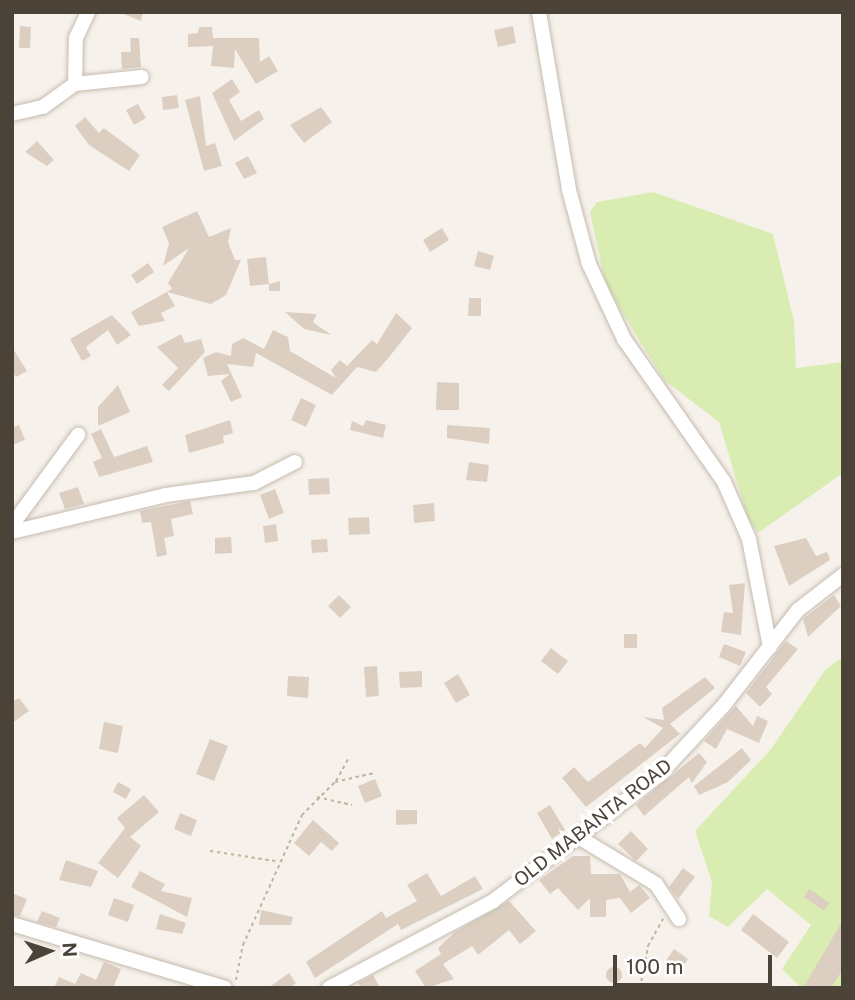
<!DOCTYPE html>
<style>
body{margin:0}
#map{position:relative;width:855px;height:1000px;overflow:hidden;background:#f6f2eb;font-family:"Public Sans",sans-serif}
div>[style]{position:absolute}
[style*='--x']{left:calc(var(--x)*1px);top:calc(var(--y)*1px);width:calc(var(--w)*1px);rotate:calc(var(--a)*1deg)}
.green>*{inset:0;background:#d9edb2}
.building>*{inset:0;background:#dccfc2}
.round{border-radius:50%}
.path>*{height:2px;margin-top:-1px;transform-origin:0;background:repeating-linear-gradient(90deg,#c6b29d 0 3.5px,transparent 0 7px)}
.roads{filter:drop-shadow(0 0 2px #c6bbaf) drop-shadow(0 0 2px #c6bbaf)}
.minor>*{height:14px;margin:-7px;padding:0 7px;transform-origin:7px;border-radius:7px;background:#fff}
span{translate:-50% -50%;white-space:nowrap;text-align:center;line-height:1.15;-webkit-text-stroke:7px #fff;paint-order:stroke}
.street-label{font-size:19px;color:#4b4238}
.frame{position:absolute;inset:0;border:14px solid #4b4238;pointer-events:none}
.north{position:absolute;left:14px;top:916px;width:70px;height:70px;-webkit-text-stroke:5px #fff;paint-order:stroke;rotate:87deg;font-size:19px;font-weight:700;line-height:28px;text-align:center;color:#4b4238}
.north::after{content:'';display:block;margin:auto;width:24px;height:32px;background:#4b4238;clip-path:polygon(50% 0,100% 100%,50% 72%,0 100%)}
.scale{position:absolute;left:613px;top:955px;width:159px;height:32px;box-sizing:border-box;border:4px solid #4b4238;border-top:0;padding-left:9px;font-size:21px;line-height:24px;white-space:nowrap;color:#4b4238;-webkit-text-stroke:5px #fff;paint-order:stroke}
</style>
<div id="map">
<div class="green">
<div style="clip-path:polygon(653px 192px,773px 234px,794px 321px,796px 368px,843px 362px,843px 473px,758px 533px,747px 516px,719px 422px,664px 380px,606px 286px,590px 212px,597px 202px)"></div>
<div style="clip-path:polygon(843px 657px,843px 988px,801px 988px,782px 969px,811px 925px,767px 889px,728px 927px,709px 916px,712px 882px,695px 831px,771px 749px,826px 669px)"></div>
</div>
<div class="building">
<div style="clip-path:polygon(119px 12px,143px 12px,141px 21px)"></div>
<div style="clip-path:polygon(20px 26px,31px 27px,30px 48px,19px 48px)"></div>
<div style="clip-path:polygon(513px 26px,516px 43px,498px 47px,494px 30px)"></div>
<div style="clip-path:polygon(199px 27px,212px 27px,213px 38px,259px 38px,260px 62px,269px 56px,278px 71px,256px 84px,235px 49px,234px 68px,211px 66px,213px 46px,188px 47px,188px 34px,198px 33px)"></div>
<div style="clip-path:polygon(130px 38px,139px 38px,141px 67px,122px 69px,121px 52px,131px 52px)"></div>
<div style="clip-path:polygon(232px 79px,240px 92px,229px 100px,241px 121px,259px 110px,264px 119px,234px 141px,212px 93px)"></div>
<div style="clip-path:polygon(177px 95px,179px 108px,163px 110px,162px 97px)"></div>
<div style="clip-path:polygon(200px 96px,206px 146px,215px 143px,222px 166px,204px 171px,185px 100px)"></div>
<div style="clip-path:polygon(138px 104px,146px 118px,134px 125px,126px 110px)"></div>
<div style="clip-path:polygon(321px 107px,332px 122px,304px 143px,290px 125px)"></div>
<div style="clip-path:polygon(85px 117px,99px 133px,104px 128px,140px 155px,129px 171px,89px 145px,75px 126px)"></div>
<div style="clip-path:polygon(37px 141px,54px 160px,47px 166px,25px 152px)"></div>
<div style="clip-path:polygon(248px 156px,257px 173px,244px 179px,235px 163px)"></div>
<div style="clip-path:polygon(197px 211px,209px 237px,231px 228px,228px 242px,235px 260px,241px 260px,226px 295px,211px 304px,167px 292px,175px 306px,161px 313px,165px 321px,139px 326px,131px 312px,172px 289px,168px 283px,189px 248px,163px 266px,169px 243px,162px 227px)"></div>
<div style="clip-path:polygon(442px 228px,449px 240px,430px 252px,423px 240px)"></div>
<div style="clip-path:polygon(478px 251px,494px 256px,490px 270px,474px 266px)"></div>
<div style="clip-path:polygon(266px 257px,269px 284px,280px 281px,280px 291px,269px 291px,269px 284px,250px 286px,247px 259px)"></div>
<div style="clip-path:polygon(148px 263px,154px 272px,137px 284px,131px 275px)"></div>
<div style="clip-path:polygon(469px 298px,481px 298px,481px 316px,468px 316px)"></div>
<div style="clip-path:polygon(285px 312px,317px 314px,313px 322px,331px 335px,304px 329px)"></div>
<div style="clip-path:polygon(396px 313px,412px 328px,390px 356px,376px 372px,357px 367px,332px 395px,256px 353px,253px 367px,227px 364px,242px 397px,231px 402px,221px 381px,230px 374px,208px 376px,203px 358px,216px 352px,231px 356px,232px 344px,243px 338px,264px 349px,273px 330px,288px 337px,290px 351px,336px 378px,331px 370px,340px 360px,347px 366px,372px 340px,377px 344px)"></div>
<div style="clip-path:polygon(112px 315px,131px 335px,117px 345px,108px 330px,86px 347px,91px 356px,82px 361px,70px 339px)"></div>
<div style="clip-path:polygon(181px 334px,185px 343px,201px 339px,205px 352px,169px 391px,162px 385px,178px 368px,157px 347px)"></div>
<div style="clip-path:polygon(12px 347px,27px 371px,16px 377px,12px 371px)"></div>
<div style="clip-path:polygon(437px 382px,459px 383px,459px 410px,436px 410px)"></div>
<div style="clip-path:polygon(118px 385px,130px 412px,98px 426px,98px 407px)"></div>
<div style="clip-path:polygon(301px 398px,316px 405px,306px 427px,291px 420px)"></div>
<div style="clip-path:polygon(230px 420px,233px 433px,223px 436px,224px 443px,189px 453px,185px 435px)"></div>
<div style="clip-path:polygon(366px 420px,386px 425px,383px 438px,350px 430px,352px 421px,363px 426px)"></div>
<div style="clip-path:polygon(19px 425px,25px 440px,12px 445px,12px 428px)"></div>
<div style="clip-path:polygon(447px 425px,490px 428px,489px 444px,447px 438px)"></div>
<div style="clip-path:polygon(101px 429px,114px 457px,147px 446px,153px 462px,99px 477px,93px 462px,102px 458px,91px 434px)"></div>
<div style="clip-path:polygon(469px 462px,489px 465px,487px 482px,466px 480px)"></div>
<div style="clip-path:polygon(329px 478px,330px 494px,309px 495px,308px 479px)"></div>
<div style="clip-path:polygon(78px 487px,84px 504px,65px 509px,59px 493px)"></div>
<div style="clip-path:polygon(275px 489px,284px 513px,269px 519px,260px 495px)"></div>
<div style="clip-path:polygon(190px 501px,193px 514px,171px 519px,174px 536px,164px 538px,167px 555px,157px 557px,151px 522px,142px 523px,140px 511px)"></div>
<div style="clip-path:polygon(434px 503px,435px 521px,414px 523px,413px 505px)"></div>
<div style="clip-path:polygon(369px 517px,370px 534px,349px 535px,348px 518px)"></div>
<div style="clip-path:polygon(276px 524px,278px 541px,265px 543px,263px 526px)"></div>
<div style="clip-path:polygon(231px 537px,232px 553px,215px 554px,215px 538px)"></div>
<div style="clip-path:polygon(806px 538px,816px 556px,827px 552px,830px 560px,789px 586px,774px 546px)"></div>
<div style="clip-path:polygon(327px 539px,328px 552px,312px 553px,311px 540px)"></div>
<div style="clip-path:polygon(745px 583px,741px 635px,721px 632px,724px 612px,733px 613px,729px 585px)"></div>
<div style="clip-path:polygon(339px 595px,351px 607px,340px 618px,328px 606px)"></div>
<div style="clip-path:polygon(834px 595px,841px 606px,808px 637px,803px 619px)"></div>
<div style="clip-path:polygon(624px 634px,637px 634px,637px 648px,624px 648px)"></div>
<div style="clip-path:polygon(786px 641px,798px 649px,766px 687px,772px 694px,760px 707px,746px 693px)"></div>
<div style="clip-path:polygon(724px 644px,746px 652px,740px 666px,719px 657px)"></div>
<div style="clip-path:polygon(551px 648px,568px 661px,558px 674px,541px 661px)"></div>
<div style="clip-path:polygon(377px 666px,379px 696px,366px 697px,364px 667px)"></div>
<div style="clip-path:polygon(422px 671px,422px 687px,400px 688px,399px 672px)"></div>
<div style="clip-path:polygon(458px 674px,470px 695px,456px 703px,444px 683px)"></div>
<div style="clip-path:polygon(288px 676px,309px 677px,308px 698px,287px 696px)"></div>
<div style="clip-path:polygon(705px 677px,715px 688px,670px 724px,680px 734px,586px 807px,562px 778px,574px 767px,588px 782px,640px 743px,645px 748px,663px 728px,643px 717px,664px 720px,662px 708px)"></div>
<div style="clip-path:polygon(19px 698px,29px 711px,12px 723px,12px 702px)"></div>
<div style="clip-path:polygon(736px 706px,753px 726px,757px 716px,768px 721px,759px 743px,727px 729px,716px 749px,704px 741px)"></div>
<div style="clip-path:polygon(104px 722px,123px 726px,118px 753px,99px 749px)"></div>
<div style="clip-path:polygon(210px 739px,228px 746px,214px 781px,196px 774px)"></div>
<div style="clip-path:polygon(742px 748px,751px 760px,728px 782px,699px 795px,694px 786px)"></div>
<div style="clip-path:polygon(699px 753px,707px 762px,692px 783px,689px 777px,644px 816px,636px 805px)"></div>
<div style="clip-path:polygon(375px 779px,382px 796px,365px 803px,358px 786px)"></div>
<div style="clip-path:polygon(118px 782px,131px 789px,126px 799px,113px 792px)"></div>
<div style="clip-path:polygon(144px 795px,159px 812px,130px 837px,141px 846px,118px 878px,98px 863px,125px 828px,117px 818px)"></div>
<div style="clip-path:polygon(550px 805px,565px 830px,552px 839px,537px 813px)"></div>
<div style="clip-path:polygon(396px 810px,417px 810px,417px 824px,396px 825px)"></div>
<div style="clip-path:polygon(180px 813px,197px 820px,191px 836px,174px 829px)"></div>
<div style="clip-path:polygon(313px 820px,339px 843px,332px 851px,321px 842px,309px 856px,294px 843px)"></div>
<div style="clip-path:polygon(631px 831px,648px 849px,636px 861px,618px 844px)"></div>
<div style="clip-path:polygon(573px 856px,590px 856px,591px 874px,620px 874px,630px 892px,639px 885px,650px 898px,631px 913px,620px 898px,606px 900px,606px 917px,590px 917px,590px 898px,578px 910px,558px 888px,550px 894px,539px 880px)"></div>
<div style="clip-path:polygon(66px 860px,98px 871px,91px 887px,59px 880px)"></div>
<div style="clip-path:polygon(683px 868px,695px 877px,678px 899px,669px 887px)"></div>
<div style="clip-path:polygon(140px 871px,165px 884px,161px 891px,192px 898px,187px 917px,131px 887px)"></div>
<div style="clip-path:polygon(427px 873px,441px 896px,475px 876px,483px 889px,401px 930px,398px 924px,315px 978px,306px 962px,382px 911px,386px 918px,417px 901px,407px 885px)"></div>
<div style="clip-path:polygon(809px 889px,830px 903px,824px 911px,804px 897px)"></div>
<div style="clip-path:polygon(12px 893px,27px 899px,20px 916px,12px 915px)"></div>
<div style="clip-path:polygon(114px 898px,134px 905px,128px 922px,108px 915px)"></div>
<div style="clip-path:polygon(509px 901px,536px 931px,520px 944px,509px 930px,478px 955px,472px 946px,443px 964px,454px 979px,426px 988px,415px 971px,441px 954px,438px 948px,455px 932px)"></div>
<div style="clip-path:polygon(261px 910px,293px 917px,291px 925px,259px 925px)"></div>
<div style="clip-path:polygon(42px 911px,60px 918px,56px 927px,37px 922px)"></div>
<div style="clip-path:polygon(160px 914px,186px 923px,182px 934px,156px 929px)"></div>
<div style="clip-path:polygon(753px 914px,789px 942px,777px 958px,741px 930px)"></div>
<div style="clip-path:polygon(843px 920px,843px 969px,831px 988px,803px 988px)"></div>
<div style="clip-path:polygon(674px 949px,688px 959px,679px 972px,665px 962px)"></div>
<div style="clip-path:polygon(104px 962px,121px 969px,113px 988px,54px 988px,59px 977px,75px 984px,81px 973px,96px 980px)"></div>
<div class="round" style="left:606px;top:967px;width:16px;height:16px"></div>
<div style="clip-path:polygon(289px 973px,296px 983px,290px 988px,268px 988px)"></div>
<div style="clip-path:polygon(373px 975px,380px 988px,361px 988px,358px 983px)"></div>
</div>
<div class="path">
<div style="--x:336;--y:781;--w:26;--a:-61"></div>
<div style="--x:317;--y:797;--w:36;--a:13"></div>
<div style="--x:210;--y:851;--w:66;--a:8.7"></div>
<div style="--x:236;--y:980;--w:36;--a:-79"></div>
<div style="--x:243;--y:945;--w:143;--a:-65.6"></div>
<div style="--x:302;--y:815;--w:47;--a:-45"></div>
<div style="--x:335;--y:782;--w:40;--a:-13"></div>
<div style="--x:640;--y:988;--w:43;--a:-79.2"></div>
<div style="--x:648;--y:946;--w:33;--a:-61"></div>
</div>
<div class="roads">
<div class="minor">
<div style="--x:539;--y:12;--w:181;--a:80.4"></div>
<div style="--x:569;--y:190;--w:77;--a:74.9"></div>
<div style="--x:589;--y:264;--w:83;--a:65"></div>
<div style="--x:624;--y:339;--w:174;--a:55"></div>
<div style="--x:724;--y:482;--w:62;--a:66.3"></div>
<div style="--x:749;--y:539;--w:110;--a:79"></div>
<div style="--x:75;--y:84;--w:46;--a:-88.8"></div>
<div style="--x:76;--y:38;--w:29;--a:-65"></div>
<div style="--x:12;--y:114;--w:32;--a:-13"></div>
<div style="--x:43;--y:107;--w:39;--a:-36"></div>
<div style="--x:75;--y:84;--w:67;--a:-6"></div>
<div style="--x:12;--y:525;--w:112;--a:-53.7"></div>
<div style="--x:12;--y:532;--w:158;--a:-13.5"></div>
<div style="--x:166;--y:495;--w:89;--a:-7.8"></div>
<div style="--x:254;--y:483;--w:46;--a:-27.1"></div>
<div style="--x:580;--y:838;--w:89;--a:31.2"></div>
<div style="--x:656;--y:884;--w:42;--a:56.7"></div>
<div style="--x:12;--y:924;--w:222;--a:16.7"></div>
<div style="--x:329;--y:988;--w:186;--a:-27.9"></div>
<div style="--x:493;--y:901;--w:208;--a:-37.2"></div>
<div style="--x:659;--y:775;--w:96;--a:-47.1"></div>
<div style="--x:724;--y:705;--w:120;--a:-52.1"></div>
<div style="--x:798;--y:610;--w:57;--a:-37.9"></div>
</div>
</div>
<div class="street-label">
<span style="left:593px;top:823px;rotate:-38deg">OLD MABANTA ROAD</span>
</div>
<div class="frame"></div>
<div class="north">N</div>
<div class="scale">100 m</div>
</div>
